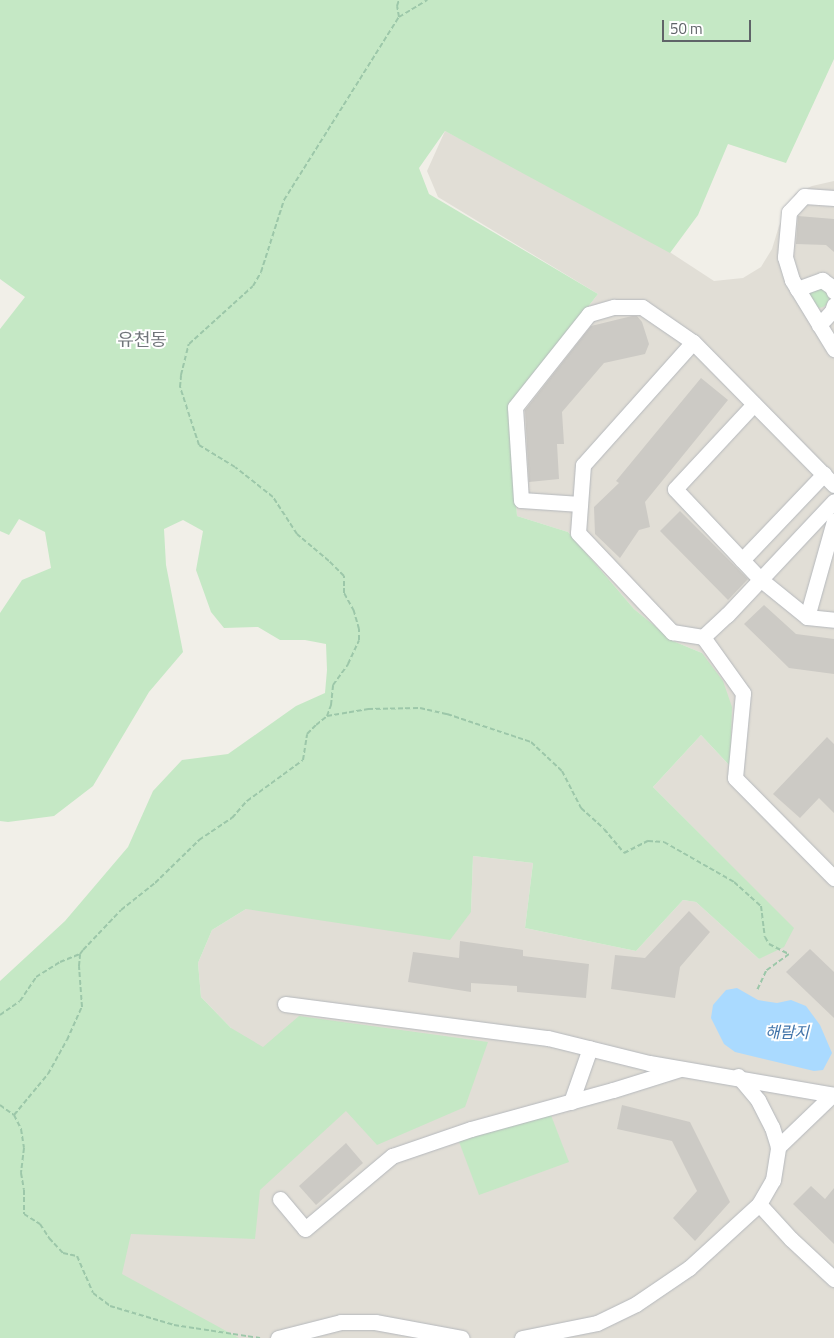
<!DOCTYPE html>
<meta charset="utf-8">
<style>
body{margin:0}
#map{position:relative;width:834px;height:1338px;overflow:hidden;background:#f1efe8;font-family:"Titillium Web","Noto Sans KR",sans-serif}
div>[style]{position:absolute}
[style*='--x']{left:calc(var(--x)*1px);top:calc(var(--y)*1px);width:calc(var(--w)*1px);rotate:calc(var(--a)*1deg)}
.education>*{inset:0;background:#e1ded6}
.green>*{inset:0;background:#c5e8c5}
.round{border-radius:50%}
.water>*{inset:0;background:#aadaff}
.building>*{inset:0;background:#cccac5}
.path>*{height:2px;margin-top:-1px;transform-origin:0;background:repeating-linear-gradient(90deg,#9cc7a9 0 5px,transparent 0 7.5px)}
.roads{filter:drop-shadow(0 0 1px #b5b8bc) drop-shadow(0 0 1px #b5b8bc)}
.minor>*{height:15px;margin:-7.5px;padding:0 7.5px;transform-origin:7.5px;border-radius:7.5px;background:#fff}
span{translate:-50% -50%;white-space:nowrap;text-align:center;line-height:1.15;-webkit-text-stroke:4px #fff;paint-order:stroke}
.water-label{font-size:16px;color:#4174aa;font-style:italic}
.quarter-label{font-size:18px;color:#70757a}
.scale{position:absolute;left:662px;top:20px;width:89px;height:22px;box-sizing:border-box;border:2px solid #5f6368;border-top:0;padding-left:6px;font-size:15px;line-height:18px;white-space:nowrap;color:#5f6368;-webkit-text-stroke:4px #fff;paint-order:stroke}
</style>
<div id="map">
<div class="education">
<div style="clip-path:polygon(445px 131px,616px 217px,714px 281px,743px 278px,761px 267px,772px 249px,779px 226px,795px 194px,812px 186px,834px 181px,834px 1338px,58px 1338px,231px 1028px,201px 997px,198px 963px,212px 930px,246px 909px,471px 912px,473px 856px,533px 863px,525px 928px,636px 951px,683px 900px,696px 902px,759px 959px,793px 928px,653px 787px,701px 735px,729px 765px,702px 653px,673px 641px,634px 609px,568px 532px,517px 516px,509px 408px,598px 294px,438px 197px,427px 171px)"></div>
</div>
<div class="green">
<div style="clip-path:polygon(0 0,834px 0,834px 59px,786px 163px,728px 144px,698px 215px,670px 253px,445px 131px,419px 168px,429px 194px,598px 294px,509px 408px,517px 516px,568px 532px,634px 609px,673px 641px,702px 653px,723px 681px,732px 707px,730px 766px,701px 735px,653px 787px,794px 928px,784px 947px,759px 959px,696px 902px,683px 900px,636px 951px,525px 928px,533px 863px,473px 856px,471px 912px,450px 940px,246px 909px,212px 930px,198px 963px,201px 997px,231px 1028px,263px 1047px,299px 1016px,488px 1042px,465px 1107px,377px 1145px,346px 1111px,260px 1190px,255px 1239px,131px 1234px,122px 1274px,239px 1338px,0 1338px,0 981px,65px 921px,128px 847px,153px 791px,182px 760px,228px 754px,296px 706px,325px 693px,327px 670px,326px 644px,305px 640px,280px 640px,258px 627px,224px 628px,211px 612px,196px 570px,203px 531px,183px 520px,164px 529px,166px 565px,183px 652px,149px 692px,93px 786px,54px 816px,8px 822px,0 821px,0 613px,22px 580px,51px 568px,45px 532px,19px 519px,9px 535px,0 531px,0 329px,25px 297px,0 279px)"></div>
<div class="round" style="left:809px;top:288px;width:20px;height:20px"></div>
<div style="clip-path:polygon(549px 1110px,569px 1162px,479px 1195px,458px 1139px)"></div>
</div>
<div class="water">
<div style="clip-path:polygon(737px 988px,758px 1000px,777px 1003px,791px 1000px,806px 1006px,820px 1025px,832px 1053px,823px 1070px,814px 1071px,735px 1052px,724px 1044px,711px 1018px,713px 1005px,726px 990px)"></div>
</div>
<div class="building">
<div style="clip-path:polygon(798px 216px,834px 219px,834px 252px,826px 245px,796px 244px)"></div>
<div style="clip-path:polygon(632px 316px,637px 316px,642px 322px,649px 344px,645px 354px,604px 363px,562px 412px,564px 444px,557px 444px,559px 479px,529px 482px,525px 410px,591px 326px)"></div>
<div style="clip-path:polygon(701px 378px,728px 400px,645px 502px,650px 527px,639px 530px,620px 558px,595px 534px,594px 507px,619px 483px,616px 481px)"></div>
<div style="clip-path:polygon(680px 511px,748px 579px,728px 600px,660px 531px)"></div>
<div style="clip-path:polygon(764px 605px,796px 634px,834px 639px,834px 674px,789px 668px,744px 624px)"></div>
<div style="clip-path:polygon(827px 737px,834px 744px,834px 813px,819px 798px,800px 818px,773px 794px)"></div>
<div style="clip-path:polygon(689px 911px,710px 932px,680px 967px,675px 998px,611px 989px,615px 955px,645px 958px)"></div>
<div style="clip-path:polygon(460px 941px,523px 950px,523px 956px,589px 964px,586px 998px,517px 992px,517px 986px,471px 983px,471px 992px,408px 982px,413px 952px,459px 958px)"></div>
<div style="clip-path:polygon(810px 949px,834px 972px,834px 1018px,786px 972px)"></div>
<div style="clip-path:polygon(622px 1105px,690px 1122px,730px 1202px,695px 1241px,673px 1218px,697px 1191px,672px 1141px,617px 1129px)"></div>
<div style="clip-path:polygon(346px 1143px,363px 1163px,316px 1205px,299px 1186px)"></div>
<div style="clip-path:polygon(811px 1186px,825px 1199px,834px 1188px,834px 1244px,793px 1204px)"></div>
</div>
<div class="path">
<div style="--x:399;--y:17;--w:11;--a:-100"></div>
<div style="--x:397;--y:6;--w:6;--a:-72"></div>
<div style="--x:327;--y:716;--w:12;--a:-70"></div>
<div style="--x:331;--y:705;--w:20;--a:-84"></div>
<div style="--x:333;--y:685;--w:26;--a:-54"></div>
<div style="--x:348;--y:664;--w:26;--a:-65"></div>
<div style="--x:359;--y:640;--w:11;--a:-90"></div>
<div style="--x:359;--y:629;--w:19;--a:-106"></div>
<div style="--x:354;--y:611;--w:21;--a:-119"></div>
<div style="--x:344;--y:593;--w:17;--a:-90"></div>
<div style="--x:344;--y:576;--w:21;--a:-135"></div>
<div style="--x:329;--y:561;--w:42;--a:-139.8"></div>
<div style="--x:297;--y:534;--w:44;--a:-123"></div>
<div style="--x:273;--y:497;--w:48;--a:-141.7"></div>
<div style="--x:235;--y:467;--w:42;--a:-148.6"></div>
<div style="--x:199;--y:445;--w:61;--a:-108.1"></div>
<div style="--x:180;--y:387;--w:12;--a:-85"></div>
<div style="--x:181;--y:375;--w:32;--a:-76"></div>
<div style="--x:189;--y:344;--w:86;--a:-42.2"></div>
<div style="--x:253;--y:286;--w:16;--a:-60"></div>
<div style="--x:261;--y:272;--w:76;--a:-72.3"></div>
<div style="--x:284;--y:200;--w:216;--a:-57.9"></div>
<div style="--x:399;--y:17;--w:33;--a:-31"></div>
<div style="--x:0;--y:1015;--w:24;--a:-35"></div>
<div style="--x:20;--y:1001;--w:29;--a:-56"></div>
<div style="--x:36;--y:977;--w:28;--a:-32"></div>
<div style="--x:60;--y:962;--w:22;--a:-22"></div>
<div style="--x:0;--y:1105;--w:17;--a:36"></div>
<div style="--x:14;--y:1115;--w:16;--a:63"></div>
<div style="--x:21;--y:1129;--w:19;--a:81"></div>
<div style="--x:24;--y:1148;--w:25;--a:97"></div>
<div style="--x:21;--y:1173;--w:17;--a:80"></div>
<div style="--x:24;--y:1190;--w:24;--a:90"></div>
<div style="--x:24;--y:1214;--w:19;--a:32"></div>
<div style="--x:40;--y:1224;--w:17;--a:57"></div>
<div style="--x:49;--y:1238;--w:21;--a:47"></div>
<div style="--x:63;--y:1253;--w:14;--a:12"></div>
<div style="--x:77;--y:1256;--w:40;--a:66.6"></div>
<div style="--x:93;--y:1293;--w:21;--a:37"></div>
<div style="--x:110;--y:1306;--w:67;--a:16.5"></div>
<div style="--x:174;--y:1325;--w:87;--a:8.6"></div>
<div style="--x:14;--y:1115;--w:53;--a:-50.3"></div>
<div style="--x:48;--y:1074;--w:39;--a:-61"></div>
<div style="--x:67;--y:1040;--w:36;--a:-66"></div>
<div style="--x:82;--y:1007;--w:41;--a:-94.2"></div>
<div style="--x:79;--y:966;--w:12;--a:-85"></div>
<div style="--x:80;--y:954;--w:5;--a:-53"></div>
<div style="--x:83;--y:950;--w:55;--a:-46.5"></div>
<div style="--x:121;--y:910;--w:43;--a:-38.5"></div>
<div style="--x:155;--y:883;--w:62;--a:-44.3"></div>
<div style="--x:199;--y:840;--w:40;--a:-34"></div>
<div style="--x:232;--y:818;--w:23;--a:-49"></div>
<div style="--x:247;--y:801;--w:69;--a:-36.2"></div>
<div style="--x:303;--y:760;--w:26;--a:-81"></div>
<div style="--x:307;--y:734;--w:13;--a:-45"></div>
<div style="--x:316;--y:725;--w:14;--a:-39"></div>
<div style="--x:327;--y:716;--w:42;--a:-9.7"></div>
<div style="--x:368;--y:709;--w:52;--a:-1.1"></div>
<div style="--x:420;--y:708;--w:28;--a:13"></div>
<div style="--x:447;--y:714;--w:89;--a:18.4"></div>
<div style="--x:531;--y:742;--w:42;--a:43.1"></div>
<div style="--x:562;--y:771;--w:42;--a:62.8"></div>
<div style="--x:581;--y:808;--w:31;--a:42"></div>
<div style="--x:604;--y:829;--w:31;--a:50"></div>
<div style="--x:624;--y:853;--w:27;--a:-27"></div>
<div style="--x:648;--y:841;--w:16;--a:4"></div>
<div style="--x:664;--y:842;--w:81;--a:29.7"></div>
<div style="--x:734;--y:882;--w:36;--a:42"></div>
<div style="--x:761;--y:906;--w:31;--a:83"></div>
<div style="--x:765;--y:937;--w:8;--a:60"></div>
<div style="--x:769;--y:944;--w:22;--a:27"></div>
<div style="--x:789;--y:954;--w:29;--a:144"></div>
<div style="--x:766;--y:971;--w:21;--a:115"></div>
</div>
<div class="roads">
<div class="minor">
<div style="--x:834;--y:198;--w:30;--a:-176"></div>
<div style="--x:804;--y:196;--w:22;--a:133"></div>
<div style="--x:789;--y:212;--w:45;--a:95.1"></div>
<div style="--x:785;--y:257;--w:24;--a:73"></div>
<div style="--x:792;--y:280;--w:81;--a:58.7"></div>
<div style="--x:797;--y:289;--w:27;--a:-20"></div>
<div style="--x:822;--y:280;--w:12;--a:35"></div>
<div style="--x:832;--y:287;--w:5;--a:68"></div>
<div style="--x:819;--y:325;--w:19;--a:-47"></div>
<div style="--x:832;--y:311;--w:6;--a:-72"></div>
<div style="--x:754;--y:404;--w:116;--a:132.9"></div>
<div style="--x:675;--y:489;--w:124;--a:46.6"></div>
<div style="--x:760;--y:579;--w:60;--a:39"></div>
<div style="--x:807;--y:617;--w:27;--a:6"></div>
<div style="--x:834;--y:485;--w:201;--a:-134.6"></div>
<div style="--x:693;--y:342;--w:165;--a:131.8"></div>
<div style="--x:583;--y:465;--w:68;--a:94.2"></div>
<div style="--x:578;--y:533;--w:137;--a:46.5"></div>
<div style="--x:672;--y:632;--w:31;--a:9"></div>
<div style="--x:703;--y:637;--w:33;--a:-43"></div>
<div style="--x:727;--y:615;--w:156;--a:-46.8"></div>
<div style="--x:580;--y:504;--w:59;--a:-176.1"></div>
<div style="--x:521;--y:500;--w:93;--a:-93.7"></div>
<div style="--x:515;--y:407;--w:119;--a:-51.5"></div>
<div style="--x:589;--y:314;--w:26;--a:-16"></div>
<div style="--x:614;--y:307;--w:28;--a:0"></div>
<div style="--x:642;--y:307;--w:62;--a:34.5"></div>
<div style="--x:742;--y:560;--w:119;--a:-46.4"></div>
<div style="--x:807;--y:617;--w:100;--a:-74.3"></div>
<div style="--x:703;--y:637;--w:69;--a:54.5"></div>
<div style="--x:743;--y:693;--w:85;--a:95.4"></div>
<div style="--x:735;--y:778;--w:141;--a:45.3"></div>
<div style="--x:285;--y:1004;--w:265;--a:7.4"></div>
<div style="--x:548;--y:1038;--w:104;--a:13.9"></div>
<div style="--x:649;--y:1063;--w:188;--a:9.8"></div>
<div style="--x:738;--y:1076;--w:31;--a:50"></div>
<div style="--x:758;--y:1100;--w:30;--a:63"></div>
<div style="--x:772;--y:1127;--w:21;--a:73"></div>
<div style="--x:571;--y:1102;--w:57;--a:-70.6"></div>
<div style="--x:280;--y:1199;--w:39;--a:50"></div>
<div style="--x:305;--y:1229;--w:114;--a:-40"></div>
<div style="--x:392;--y:1156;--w:83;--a:-18.9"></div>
<div style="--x:471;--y:1129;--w:147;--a:-15.4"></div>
<div style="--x:613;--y:1090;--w:70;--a:-17.4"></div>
<div style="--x:759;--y:1204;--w:47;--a:47.6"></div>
<div style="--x:791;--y:1239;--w:59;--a:42.9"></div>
<div style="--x:278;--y:1338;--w:65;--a:-14.3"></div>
<div style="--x:341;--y:1322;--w:34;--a:0"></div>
<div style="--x:375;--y:1322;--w:88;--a:10.4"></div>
<div style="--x:522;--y:1338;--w:76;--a:-11.3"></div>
<div style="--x:597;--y:1323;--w:43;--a:-26"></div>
<div style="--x:636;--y:1304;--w:64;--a:-34.2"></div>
<div style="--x:689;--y:1268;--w:95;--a:-42.4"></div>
<div style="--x:759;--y:1204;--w:28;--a:-60"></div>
<div style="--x:773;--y:1180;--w:33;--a:-81"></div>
<div style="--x:778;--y:1147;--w:75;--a:-43.9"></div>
</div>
</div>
<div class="water-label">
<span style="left:787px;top:1032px">해람지</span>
</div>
<div class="quarter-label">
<span style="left:142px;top:340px">유천동</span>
</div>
<div class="scale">50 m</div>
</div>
